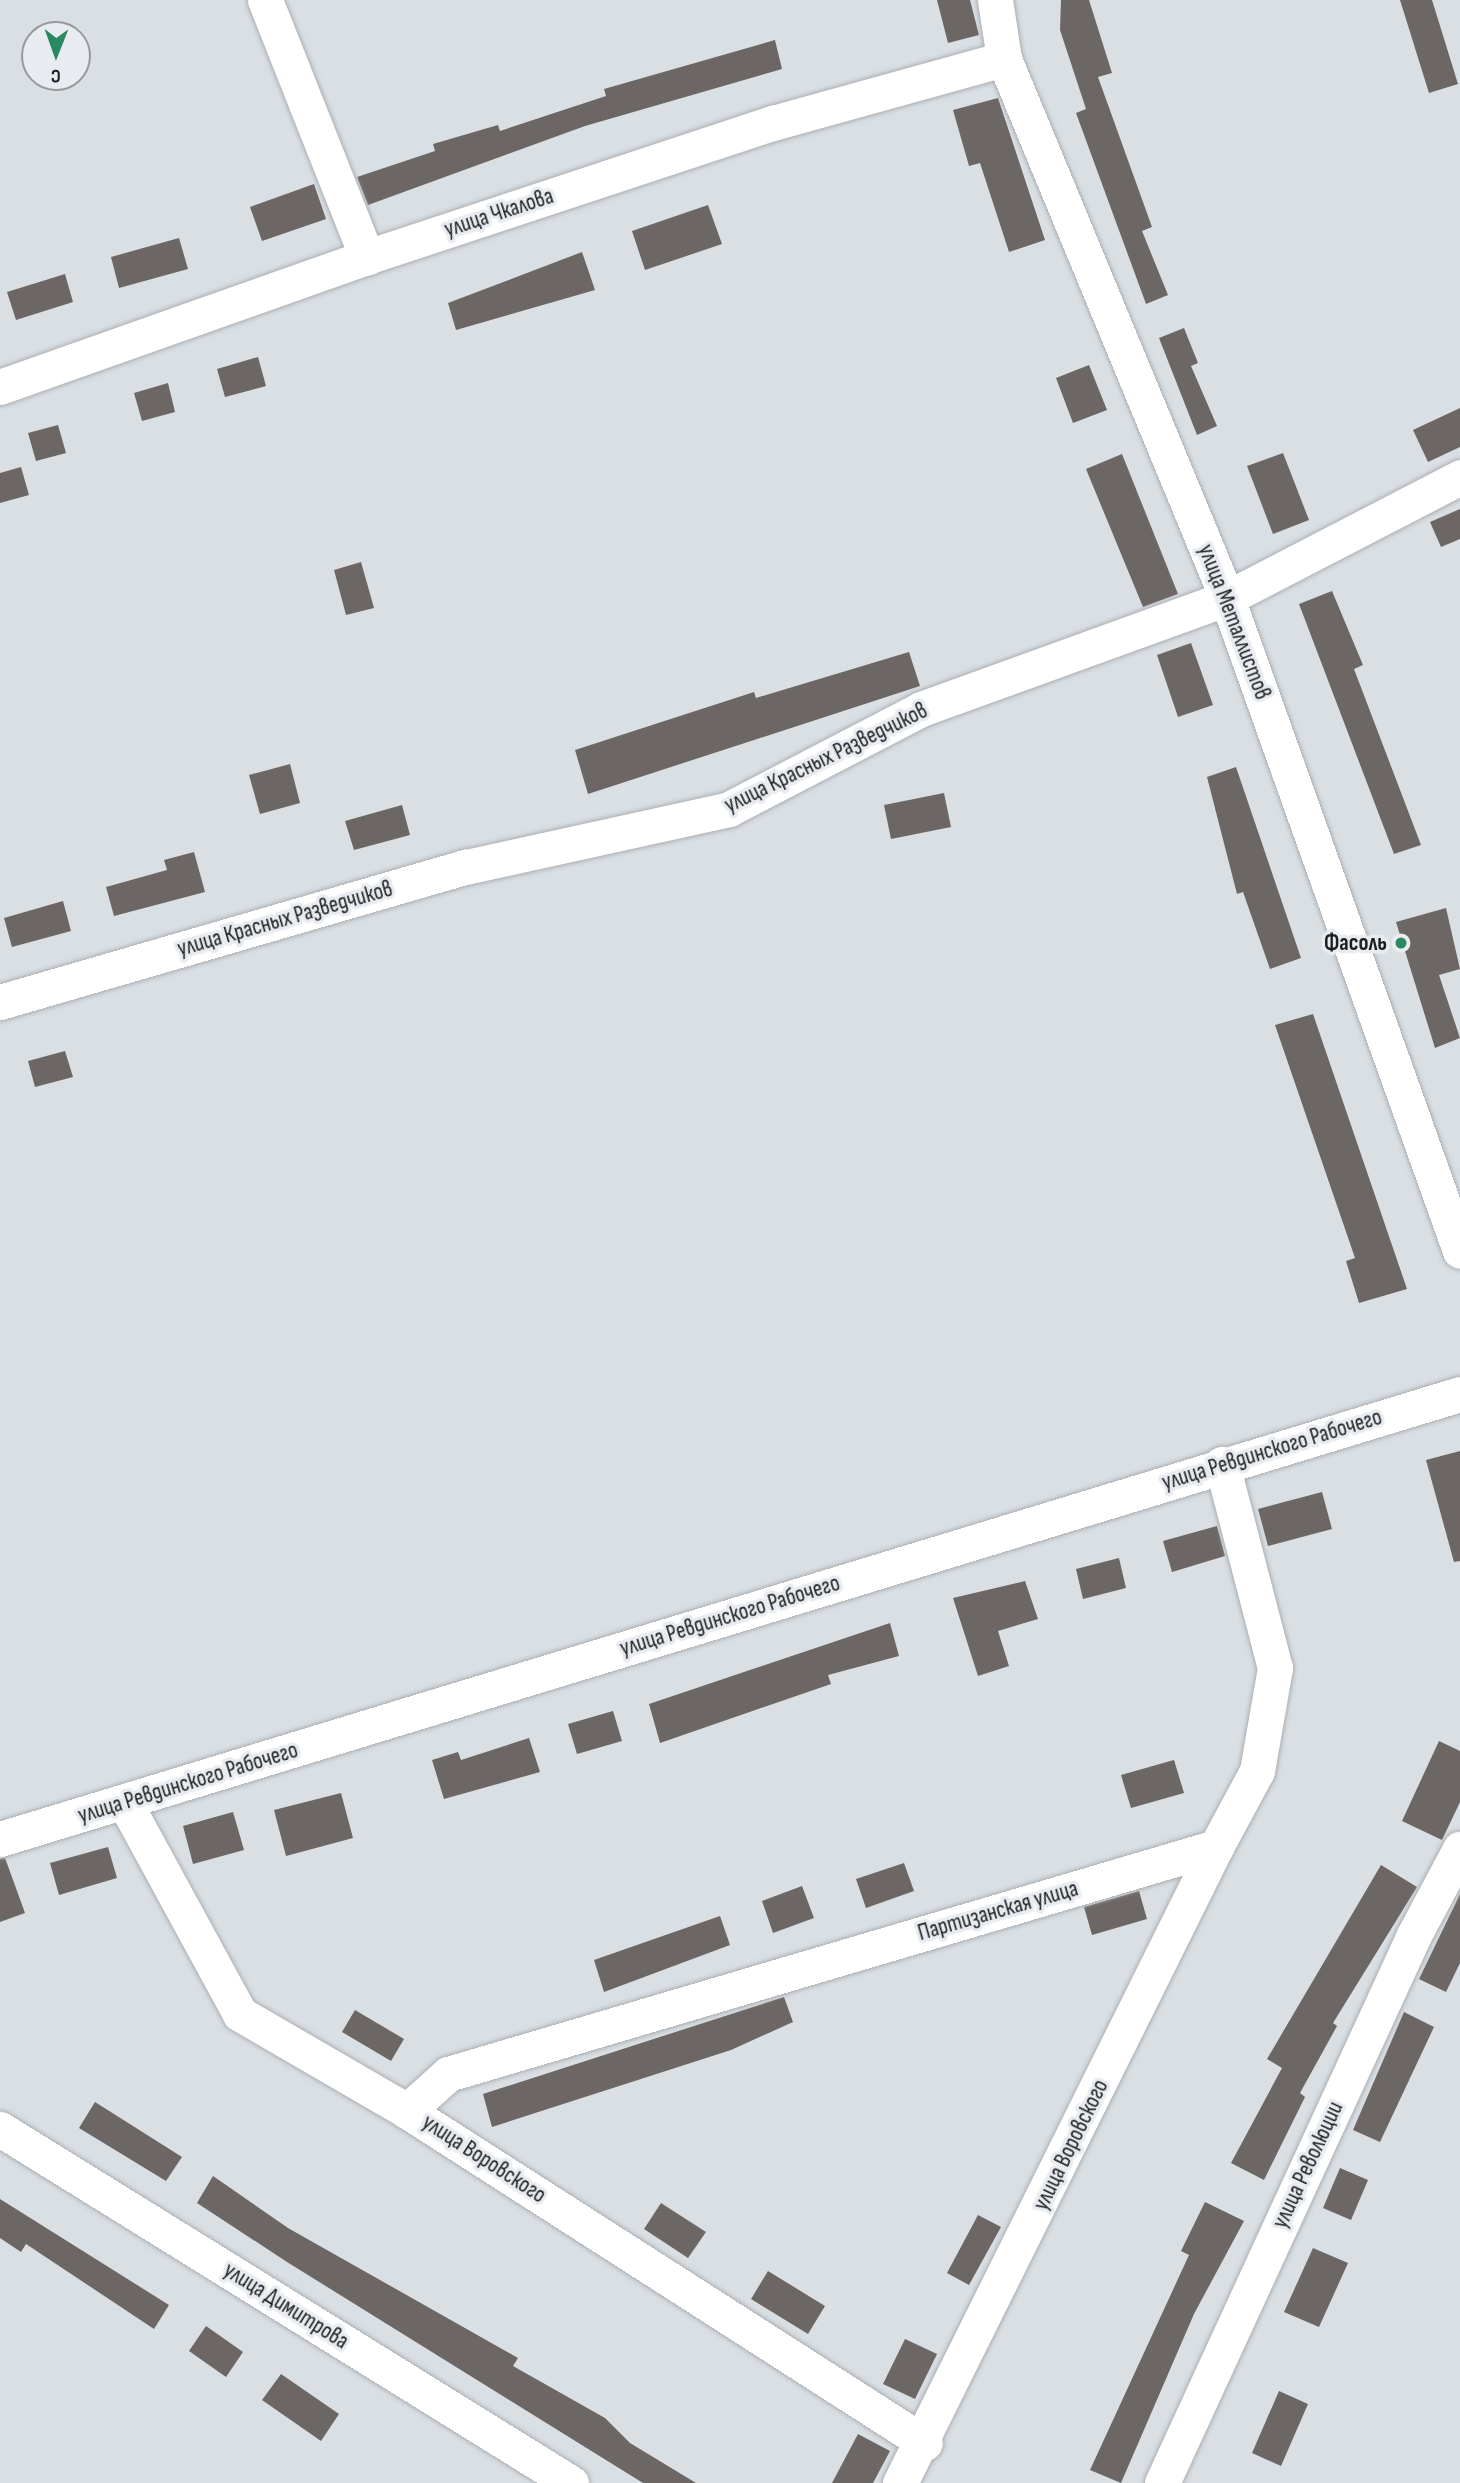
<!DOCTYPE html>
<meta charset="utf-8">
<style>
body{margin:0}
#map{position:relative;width:1460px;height:2483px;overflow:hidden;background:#dadfe4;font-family:"Sofia Sans Condensed",sans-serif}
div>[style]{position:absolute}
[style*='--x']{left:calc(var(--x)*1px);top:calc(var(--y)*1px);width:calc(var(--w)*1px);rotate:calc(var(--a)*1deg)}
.building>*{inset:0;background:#6c6664}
.roads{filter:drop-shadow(0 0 2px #aaafb3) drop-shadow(0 0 2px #aaafb3)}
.minor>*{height:35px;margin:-17.5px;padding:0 17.5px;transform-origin:17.5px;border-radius:17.5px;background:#fff}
.dots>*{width:19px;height:19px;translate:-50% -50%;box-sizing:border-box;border:4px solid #e8ecf1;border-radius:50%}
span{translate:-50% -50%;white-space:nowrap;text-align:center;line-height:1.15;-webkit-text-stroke:7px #e8ecf1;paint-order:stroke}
.street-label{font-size:23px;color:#1c1e20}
.poi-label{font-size:23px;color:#1c1e20;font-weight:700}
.right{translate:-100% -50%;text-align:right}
.north{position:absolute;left:21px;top:21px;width:70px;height:70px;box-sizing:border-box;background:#e8ecf1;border:2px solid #969a9d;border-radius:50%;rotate:181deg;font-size:19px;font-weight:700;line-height:28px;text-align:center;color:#1c1e20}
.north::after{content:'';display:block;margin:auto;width:24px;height:32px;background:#2a8960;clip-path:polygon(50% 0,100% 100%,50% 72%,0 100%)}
</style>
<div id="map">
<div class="building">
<div style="clip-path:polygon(937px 0,970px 0,979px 35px,948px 43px)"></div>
<div style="clip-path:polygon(1061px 0,1089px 0,1112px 73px,1098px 77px,1152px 227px,1142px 231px,1168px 295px,1146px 304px,1076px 113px,1086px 109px,1060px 30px)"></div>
<div style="clip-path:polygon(1400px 0,1432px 0,1458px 84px,1429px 93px)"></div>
<div style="clip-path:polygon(775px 40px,782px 69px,585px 126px,368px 205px,357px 177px,435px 151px,433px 144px,498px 125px,500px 131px,606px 96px,604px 89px)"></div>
<div style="clip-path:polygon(998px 98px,1045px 240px,1009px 252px,980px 163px,969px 166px,953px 110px)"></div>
<div style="clip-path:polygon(314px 184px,326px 219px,262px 241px,250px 207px)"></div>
<div style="clip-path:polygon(708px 205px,722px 244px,645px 270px,632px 231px)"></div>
<div style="clip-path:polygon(179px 238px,188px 269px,119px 288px,111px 257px)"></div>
<div style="clip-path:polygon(582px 252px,595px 290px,456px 330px,448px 303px)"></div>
<div style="clip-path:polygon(65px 274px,73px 302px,16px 320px,7px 292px)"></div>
<div style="clip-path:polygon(1184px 328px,1198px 363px,1191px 366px,1217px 426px,1197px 435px,1159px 338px)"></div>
<div style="clip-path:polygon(258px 357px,266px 386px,225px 397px,217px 369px)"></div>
<div style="clip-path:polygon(1089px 365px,1107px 410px,1073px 423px,1056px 378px)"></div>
<div style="clip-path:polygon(168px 383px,175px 412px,142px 421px,134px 393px)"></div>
<div style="clip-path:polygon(1460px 408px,1460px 447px,1428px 462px,1413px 430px)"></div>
<div style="clip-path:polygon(58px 425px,66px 453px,36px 461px,28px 433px)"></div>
<div style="clip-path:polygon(1283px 453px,1309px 520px,1273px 534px,1247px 466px)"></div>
<div style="clip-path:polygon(1122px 454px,1178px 594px,1143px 607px,1086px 469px)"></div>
<div style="clip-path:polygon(21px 467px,29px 495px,0 503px,0 473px)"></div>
<div style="clip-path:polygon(1460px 509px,1460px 539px,1441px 547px,1430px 522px)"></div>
<div style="clip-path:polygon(361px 562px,374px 608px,346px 615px,334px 570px)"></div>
<div style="clip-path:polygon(1332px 591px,1363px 665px,1354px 669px,1421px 845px,1394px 854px,1299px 604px)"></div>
<div style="clip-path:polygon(1191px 643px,1213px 705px,1178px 717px,1157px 655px)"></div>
<div style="clip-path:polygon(909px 652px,920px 686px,588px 794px,575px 750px,754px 692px,756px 698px)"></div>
<div style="clip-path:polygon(290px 764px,300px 803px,260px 814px,249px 775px)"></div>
<div style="clip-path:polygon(1236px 767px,1301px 958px,1270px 969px,1243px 892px,1237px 894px,1207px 777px)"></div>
<div style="clip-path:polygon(944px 793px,951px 827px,891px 839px,884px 805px)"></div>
<div style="clip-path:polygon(402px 805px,410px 835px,354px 850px,345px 821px)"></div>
<div style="clip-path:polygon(194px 852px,205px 892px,114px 916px,106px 887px,167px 870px,164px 860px)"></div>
<div style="clip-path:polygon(63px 901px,71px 931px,12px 947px,4px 918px)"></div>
<div style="clip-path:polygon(1446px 908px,1460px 969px,1439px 975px,1460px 1038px,1435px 1048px,1396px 922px)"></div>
<div style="clip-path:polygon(1313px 1014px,1407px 1289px,1359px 1303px,1346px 1261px,1355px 1258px,1275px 1025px)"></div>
<div style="clip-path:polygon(65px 1051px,73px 1077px,35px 1087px,28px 1061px)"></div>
<div style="clip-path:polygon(1460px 1451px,1460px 1561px,1454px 1562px,1426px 1460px)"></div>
<div style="clip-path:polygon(1322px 1492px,1332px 1529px,1268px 1546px,1258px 1509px)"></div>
<div style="clip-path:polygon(1217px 1526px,1225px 1556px,1172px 1572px,1163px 1541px)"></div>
<div style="clip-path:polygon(1119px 1558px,1126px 1588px,1083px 1599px,1076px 1569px)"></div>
<div style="clip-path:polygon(1025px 1581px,1038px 1619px,998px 1631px,1009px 1666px,978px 1676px,953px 1598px)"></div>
<div style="clip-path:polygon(890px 1623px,899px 1656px,828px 1675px,831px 1684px,660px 1743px,649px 1704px)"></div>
<div style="clip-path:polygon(613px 1711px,622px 1741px,577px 1754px,568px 1724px)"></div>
<div style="clip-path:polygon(529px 1738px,540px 1772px,444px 1799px,432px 1760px,458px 1752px,461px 1760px)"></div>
<div style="clip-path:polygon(1439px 1741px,1460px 1751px,1460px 1802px,1442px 1840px,1402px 1821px)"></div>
<div style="clip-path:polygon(1174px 1760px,1184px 1793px,1131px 1808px,1121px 1775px)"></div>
<div style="clip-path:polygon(341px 1793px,353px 1838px,286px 1856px,274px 1810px)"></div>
<div style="clip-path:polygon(233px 1812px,244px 1850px,193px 1864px,183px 1826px)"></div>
<div style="clip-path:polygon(108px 1847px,117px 1878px,59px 1895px,50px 1863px)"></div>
<div style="clip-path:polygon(5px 1858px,25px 1913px,0 1922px,0 1859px)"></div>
<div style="clip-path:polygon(904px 1863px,914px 1891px,866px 1908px,856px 1879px)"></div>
<div style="clip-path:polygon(1381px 1865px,1417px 1887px,1333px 2023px,1337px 2026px,1300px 2093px,1305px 2097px,1264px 2180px,1231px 2163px,1282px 2068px,1267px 2059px)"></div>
<div style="clip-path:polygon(802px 1886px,814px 1918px,773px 1933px,762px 1901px)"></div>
<div style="clip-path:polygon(1139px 1891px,1147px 1919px,1092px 1935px,1084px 1907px)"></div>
<div style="clip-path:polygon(1460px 1894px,1460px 1963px,1446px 1992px,1419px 1979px)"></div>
<div style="clip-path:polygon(720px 1916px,730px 1945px,604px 1992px,594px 1960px)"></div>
<div style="clip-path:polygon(784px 1997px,793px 2022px,731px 2050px,492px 2127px,483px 2094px)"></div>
<div style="clip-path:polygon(355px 2010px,404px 2039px,391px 2061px,342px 2032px)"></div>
<div style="clip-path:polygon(1404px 2012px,1434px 2027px,1380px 2142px,1353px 2130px)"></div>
<div style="clip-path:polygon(95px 2102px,182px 2157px,166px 2181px,79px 2128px)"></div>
<div style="clip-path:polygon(1340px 2168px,1368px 2180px,1351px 2220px,1323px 2208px)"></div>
<div style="clip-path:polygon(213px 2176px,288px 2228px,518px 2358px,513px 2366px,605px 2418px,630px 2443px,696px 2483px,643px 2483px,287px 2262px,197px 2203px)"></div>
<div style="clip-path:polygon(0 2199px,169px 2305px,154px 2329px,26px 2244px,21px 2252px,0 2238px)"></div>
<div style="clip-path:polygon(1205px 2202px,1244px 2221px,1194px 2314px,1121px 2483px,1090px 2470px,1189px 2255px,1181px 2251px)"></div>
<div style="clip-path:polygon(661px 2203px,706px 2232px,688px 2258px,644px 2229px)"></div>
<div style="clip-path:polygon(978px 2215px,1001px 2227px,969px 2285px,947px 2273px)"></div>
<div style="clip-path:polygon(1313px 2248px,1348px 2263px,1319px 2327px,1284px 2312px)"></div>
<div style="clip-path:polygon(768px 2271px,825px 2306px,808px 2334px,751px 2299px)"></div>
<div style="clip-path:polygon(206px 2326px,243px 2352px,226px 2377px,189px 2351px)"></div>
<div style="clip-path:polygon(905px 2339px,937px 2354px,915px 2399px,883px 2384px)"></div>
<div style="clip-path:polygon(281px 2374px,339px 2414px,321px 2441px,262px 2400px)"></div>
<div style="clip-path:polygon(1279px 2391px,1308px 2404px,1281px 2466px,1252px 2453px)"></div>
<div style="clip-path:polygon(858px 2434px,890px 2451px,873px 2483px,832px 2483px)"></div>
</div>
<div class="roads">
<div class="minor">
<div style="--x:265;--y:0;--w:277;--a:68.4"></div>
<div style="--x:995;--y:0;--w:60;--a:81.3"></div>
<div style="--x:1004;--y:59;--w:583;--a:67.52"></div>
<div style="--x:1227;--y:598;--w:693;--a:70.36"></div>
<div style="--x:0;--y:387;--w:389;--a:-19.5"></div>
<div style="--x:367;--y:257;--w:428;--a:-18.3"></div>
<div style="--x:773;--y:123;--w:240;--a:-15.5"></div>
<div style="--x:0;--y:1002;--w:485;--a:-16.2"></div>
<div style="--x:466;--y:867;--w:269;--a:-12.4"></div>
<div style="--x:729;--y:809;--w:216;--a:-27.5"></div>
<div style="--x:921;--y:709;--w:326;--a:-19.9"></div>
<div style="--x:1227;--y:598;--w:263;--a:-27.4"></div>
<div style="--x:125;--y:1803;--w:240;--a:61.4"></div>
<div style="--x:240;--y:2014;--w:193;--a:30.1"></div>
<div style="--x:407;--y:2111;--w:615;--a:32.66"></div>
<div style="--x:0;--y:1839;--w:1526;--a:-16.95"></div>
<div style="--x:407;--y:2111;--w:55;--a:-42.1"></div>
<div style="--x:448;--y:2074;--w:801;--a:-16.47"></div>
<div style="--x:1216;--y:1847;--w:86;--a:-61.7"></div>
<div style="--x:1257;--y:1771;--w:105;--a:-80.1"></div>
<div style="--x:1275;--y:1668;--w:211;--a:-104.6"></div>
<div style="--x:0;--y:2129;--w:672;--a:31.8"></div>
<div style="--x:900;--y:2483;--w:710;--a:-63.58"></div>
<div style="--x:1162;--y:2483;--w:603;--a:-65.3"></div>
<div style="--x:1414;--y:1935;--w:98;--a:-61.9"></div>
</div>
</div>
<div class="dots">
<div style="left:1401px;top:943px;background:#2a8960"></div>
</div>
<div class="street-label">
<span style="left:499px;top:213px;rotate:-18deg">улица Чкалова</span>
<span style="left:1234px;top:622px;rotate:69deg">улица Металлистов</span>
<span style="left:826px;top:758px;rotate:-26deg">улица Красных Разведчиков</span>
<span style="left:285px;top:919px;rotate:-16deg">улица Красных Разведчиков</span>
<span style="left:1272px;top:1450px;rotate:-17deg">улица Ревдинского Рабочего</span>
<span style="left:730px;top:1616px;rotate:-17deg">улица Ревдинского Рабочего</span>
<span style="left:188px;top:1783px;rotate:-17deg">улица Ревдинского Рабочего</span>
<span style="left:998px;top:1911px;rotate:-16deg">Партизанская улица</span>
<span style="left:1071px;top:2145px;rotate:-64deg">улица Воровского</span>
<span style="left:484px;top:2159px;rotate:33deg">улица Воровского</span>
<span style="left:1308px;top:2165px;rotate:-65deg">улица Революции</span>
<span style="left:286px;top:2306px;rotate:32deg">улица Димитрова</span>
</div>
<div class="poi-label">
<span class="right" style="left:1387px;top:943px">Фасоль</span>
</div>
<div class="north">С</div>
</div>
